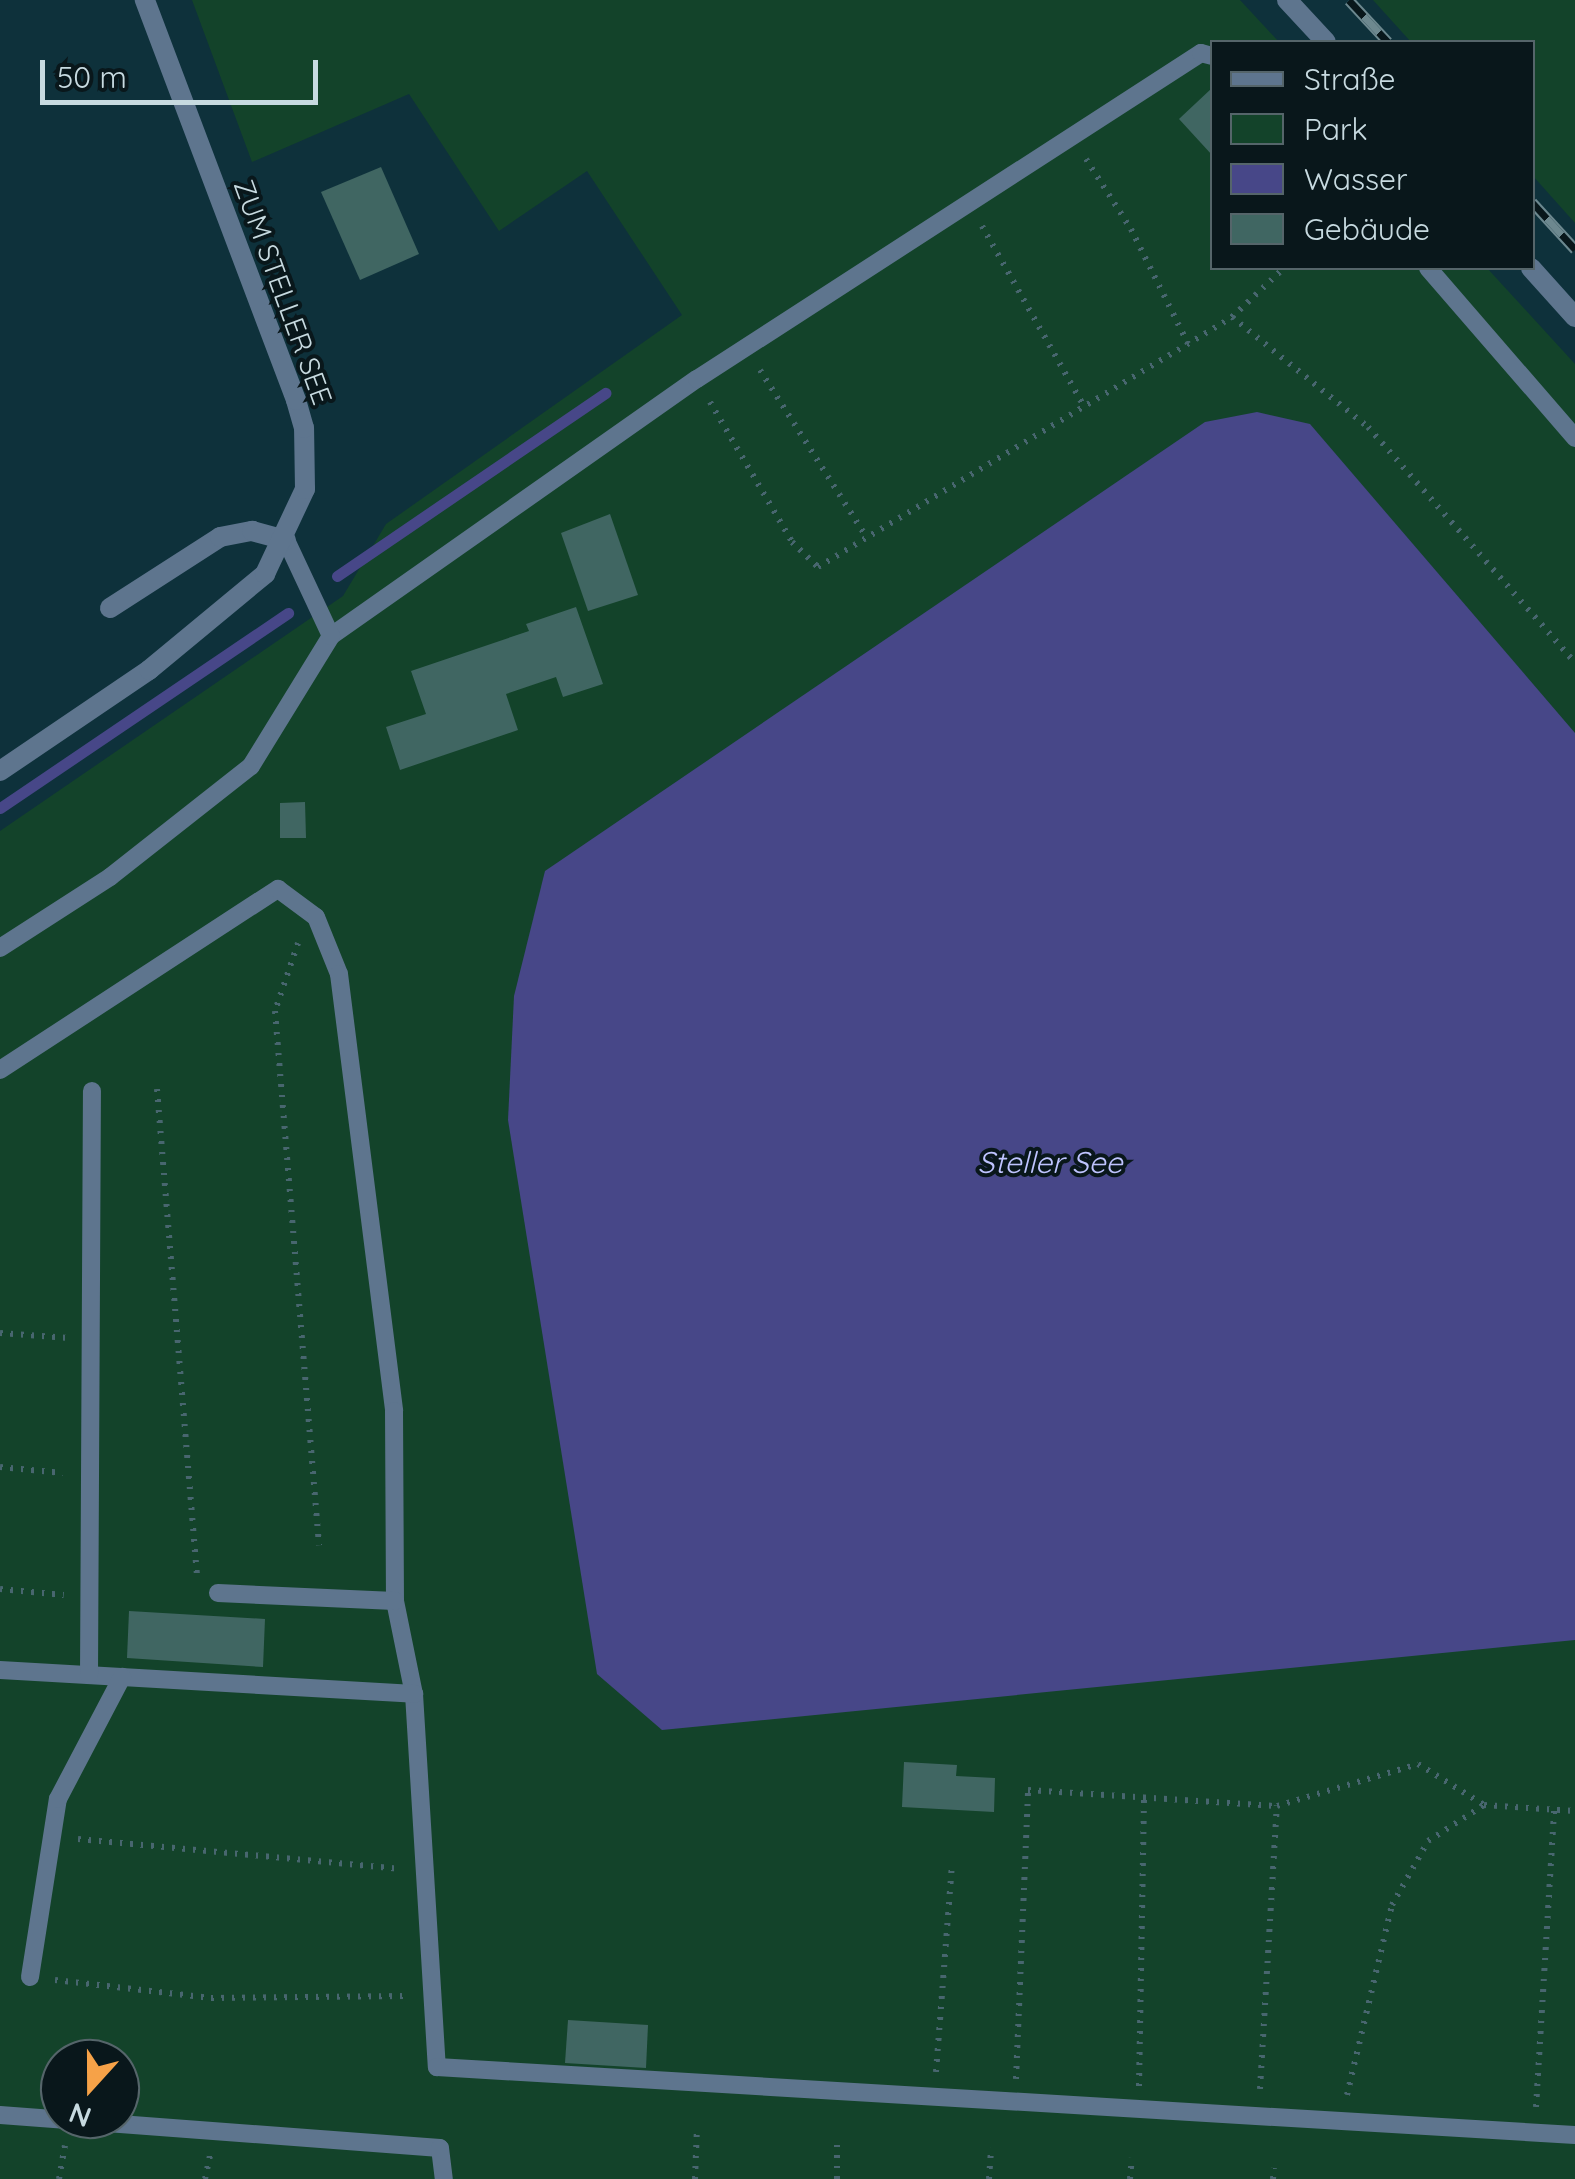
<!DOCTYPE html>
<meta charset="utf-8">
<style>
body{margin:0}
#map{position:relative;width:1575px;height:2179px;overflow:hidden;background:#0e313b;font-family:Quicksand,sans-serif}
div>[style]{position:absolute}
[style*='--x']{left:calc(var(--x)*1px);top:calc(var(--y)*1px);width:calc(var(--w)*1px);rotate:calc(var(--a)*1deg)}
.green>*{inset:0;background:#13432a}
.water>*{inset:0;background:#474788}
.stream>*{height:11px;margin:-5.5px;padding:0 5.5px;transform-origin:5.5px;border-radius:5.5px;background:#474788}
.building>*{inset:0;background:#406662}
.path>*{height:6px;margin-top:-3px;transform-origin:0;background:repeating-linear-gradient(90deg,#48666f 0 2.5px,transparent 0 10.5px)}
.service>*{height:18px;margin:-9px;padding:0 9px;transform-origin:9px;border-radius:9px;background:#5e758e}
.minor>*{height:20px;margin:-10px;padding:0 10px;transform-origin:10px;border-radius:10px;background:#5e758e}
.rail>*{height:11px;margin-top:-5.5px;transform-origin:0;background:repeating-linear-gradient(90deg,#09171b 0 22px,#6d888f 0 44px);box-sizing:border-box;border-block:2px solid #6d888f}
span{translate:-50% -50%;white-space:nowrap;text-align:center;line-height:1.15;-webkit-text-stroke:8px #09171b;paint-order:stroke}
.street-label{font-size:28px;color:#c7dae0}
.water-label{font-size:30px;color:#bfc4ff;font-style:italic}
.legend{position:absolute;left:1210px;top:40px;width:325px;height:230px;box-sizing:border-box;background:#09171b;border:2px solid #55656a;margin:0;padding:12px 18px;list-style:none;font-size:30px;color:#c7dae0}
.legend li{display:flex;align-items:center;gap:20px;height:50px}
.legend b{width:50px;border:2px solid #55656a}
.north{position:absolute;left:40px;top:2039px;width:100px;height:100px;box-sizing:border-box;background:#09171b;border:2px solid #55656a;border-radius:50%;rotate:201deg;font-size:28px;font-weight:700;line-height:40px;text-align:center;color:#c7dae0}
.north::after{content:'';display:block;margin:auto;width:35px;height:45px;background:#f6a248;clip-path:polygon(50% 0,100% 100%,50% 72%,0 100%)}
.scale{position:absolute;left:40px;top:60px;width:278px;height:45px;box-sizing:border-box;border:5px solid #c7dae0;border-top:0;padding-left:12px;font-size:30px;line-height:35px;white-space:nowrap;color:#c7dae0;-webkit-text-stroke:8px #09171b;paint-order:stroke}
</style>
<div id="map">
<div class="green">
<div style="clip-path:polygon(evenodd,192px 0,1240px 0,1279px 42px,1212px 42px,1212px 268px,1487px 268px,1575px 364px,1575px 2179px,0 2179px,0 831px,343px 596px,386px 524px,682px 315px,587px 171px,499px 231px,409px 94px,252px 162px,192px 0,60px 2059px,120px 2059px,120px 2119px,60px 2119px,60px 2059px)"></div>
<div style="clip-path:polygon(1373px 0,1575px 0,1575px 223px,1533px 176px,1532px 42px,1411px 42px)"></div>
</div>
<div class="water">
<div style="clip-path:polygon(1257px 412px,1310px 424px,1575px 733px,1575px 1640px,662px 1730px,597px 1674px,508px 1120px,514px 996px,545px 871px,1205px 422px)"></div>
</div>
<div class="stream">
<div style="--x:337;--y:576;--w:325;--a:-34.3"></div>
<div style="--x:0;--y:808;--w:348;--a:-34.1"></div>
</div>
<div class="building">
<div style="clip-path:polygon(1212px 88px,1212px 155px,1179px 119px)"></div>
<div style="clip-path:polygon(381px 167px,419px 254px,360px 280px,321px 192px)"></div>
<div style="clip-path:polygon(610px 514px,638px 595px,588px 611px,561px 533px)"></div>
<div style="clip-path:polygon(576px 607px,603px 684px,563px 697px,556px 677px,506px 694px,518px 730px,400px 770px,386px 727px,426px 714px,411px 671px,529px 631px,526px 624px)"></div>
<div style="clip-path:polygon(305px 802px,306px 838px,280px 838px,280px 803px)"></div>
<div style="clip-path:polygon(129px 1611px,265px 1619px,263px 1667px,127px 1658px)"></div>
<div style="clip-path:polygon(904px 1762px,957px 1765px,956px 1776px,995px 1778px,994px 1812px,902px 1807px)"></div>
<div style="clip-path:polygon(568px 2020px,648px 2025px,646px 2068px,565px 2063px)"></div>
</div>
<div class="path">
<div style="--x:1086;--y:159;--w:83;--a:57.3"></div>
<div style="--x:1131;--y:229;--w:128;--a:63.6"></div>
<div style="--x:982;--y:226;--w:207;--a:60.5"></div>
<div style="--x:1232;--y:317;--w:71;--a:-43.3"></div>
<div style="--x:760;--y:370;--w:199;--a:57.5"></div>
<div style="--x:710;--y:402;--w:162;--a:59.6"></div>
<div style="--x:792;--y:542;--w:36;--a:44"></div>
<div style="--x:818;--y:567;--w:484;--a:-31.1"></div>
<div style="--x:1232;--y:317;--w:175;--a:39"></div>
<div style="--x:1368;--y:427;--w:314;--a:48.7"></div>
<div style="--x:298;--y:943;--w:72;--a:108.7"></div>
<div style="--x:275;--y:1011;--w:536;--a:85.29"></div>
<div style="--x:157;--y:1089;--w:489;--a:85.3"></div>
<div style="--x:0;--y:1333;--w:69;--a:4.1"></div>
<div style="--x:0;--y:1467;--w:63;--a:5.4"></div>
<div style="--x:0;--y:1589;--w:64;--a:5.4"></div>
<div style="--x:78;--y:1839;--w:322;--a:5.3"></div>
<div style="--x:55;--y:1980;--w:157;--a:6.6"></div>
<div style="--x:211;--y:1998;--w:196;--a:-0.6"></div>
<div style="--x:936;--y:2072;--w:209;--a:-85.6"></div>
<div style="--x:1016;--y:2079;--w:289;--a:-87.6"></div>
<div style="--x:1028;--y:1790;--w:250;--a:3.7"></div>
<div style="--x:1277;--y:1806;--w:147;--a:-16.6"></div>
<div style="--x:1418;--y:1764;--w:78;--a:31.8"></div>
<div style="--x:1139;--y:2086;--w:288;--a:-89"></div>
<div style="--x:1260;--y:2089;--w:284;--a:-86.6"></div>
<div style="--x:1347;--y:2095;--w:195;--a:-76.7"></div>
<div style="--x:1392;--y:1905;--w:73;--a:-60.6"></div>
<div style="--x:1428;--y:1841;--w:67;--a:-32.7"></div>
<div style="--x:1484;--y:1805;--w:91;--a:3.8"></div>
<div style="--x:1536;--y:2107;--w:298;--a:-86.5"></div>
<div style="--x:59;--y:2179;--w:34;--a:-80"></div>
<div style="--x:205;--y:2179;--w:24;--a:-78"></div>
<div style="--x:695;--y:2179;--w:52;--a:-87.8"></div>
<div style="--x:837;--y:2179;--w:42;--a:-90"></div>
<div style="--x:989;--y:2179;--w:31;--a:-86"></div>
<div style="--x:1130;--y:2179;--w:21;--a:-85"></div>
<div style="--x:1273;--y:2179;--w:11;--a:-85"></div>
</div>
<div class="service">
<div style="--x:1428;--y:268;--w:225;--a:49.1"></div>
<div style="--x:331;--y:636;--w:447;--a:-35.1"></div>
<div style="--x:697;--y:379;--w:600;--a:-32.9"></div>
<div style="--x:1201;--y:53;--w:11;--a:15"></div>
<div style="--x:0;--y:948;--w:131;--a:-32.8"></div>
<div style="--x:110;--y:877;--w:179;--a:-38.2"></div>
<div style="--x:251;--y:766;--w:153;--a:-58.4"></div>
<div style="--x:331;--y:636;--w:106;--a:-115.1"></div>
<div style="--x:0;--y:1070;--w:332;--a:-33.1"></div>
<div style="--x:278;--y:889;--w:47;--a:36.4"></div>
<div style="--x:316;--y:917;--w:61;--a:68"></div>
<div style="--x:339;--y:974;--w:440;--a:82.8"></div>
<div style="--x:394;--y:1411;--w:190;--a:89.7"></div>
<div style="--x:395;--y:1601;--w:95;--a:78.5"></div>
<div style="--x:414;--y:1694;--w:374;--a:86.5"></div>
<div style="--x:437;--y:2067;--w:1140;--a:3.42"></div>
<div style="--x:218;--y:1593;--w:177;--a:2.6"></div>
<div style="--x:0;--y:1670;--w:415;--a:3.3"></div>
<div style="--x:89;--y:1675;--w:584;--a:-89.71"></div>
<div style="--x:30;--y:1977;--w:180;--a:-81.1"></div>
<div style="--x:58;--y:1799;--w:138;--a:-62.3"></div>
<div style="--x:0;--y:2115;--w:441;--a:4.3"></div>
<div style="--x:440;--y:2148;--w:31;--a:83"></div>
</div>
<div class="minor">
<div style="--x:1287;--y:0;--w:57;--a:47.1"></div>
<div style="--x:1531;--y:268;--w:66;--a:48.1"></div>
<div style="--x:110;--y:608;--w:131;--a:-32.8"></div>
<div style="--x:220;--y:537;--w:33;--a:-11"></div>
<div style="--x:252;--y:531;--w:35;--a:15"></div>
<div style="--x:0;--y:771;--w:180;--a:-34.1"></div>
<div style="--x:149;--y:670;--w:151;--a:-39.6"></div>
<div style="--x:265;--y:574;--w:94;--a:-64.8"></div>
<div style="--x:305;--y:489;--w:61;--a:-90.9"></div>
<div style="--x:304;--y:428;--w:29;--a:-106"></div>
<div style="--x:296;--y:400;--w:428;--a:-110.7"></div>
</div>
<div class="rail">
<div style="--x:1349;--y:0;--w:57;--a:47.1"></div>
<div style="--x:1532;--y:202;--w:64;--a:47.5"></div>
</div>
<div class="street-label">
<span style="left:283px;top:292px;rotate:70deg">ZUM STELLER SEE</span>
</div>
<div class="water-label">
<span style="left:1050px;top:1162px">Steller See</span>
</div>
<ul class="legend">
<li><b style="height:12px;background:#5e758e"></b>Straße</li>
<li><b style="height:28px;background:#13432a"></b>Park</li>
<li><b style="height:28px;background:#474788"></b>Wasser</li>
<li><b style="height:28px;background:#406662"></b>Gebäude</li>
</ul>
<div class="north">N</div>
<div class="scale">50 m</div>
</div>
